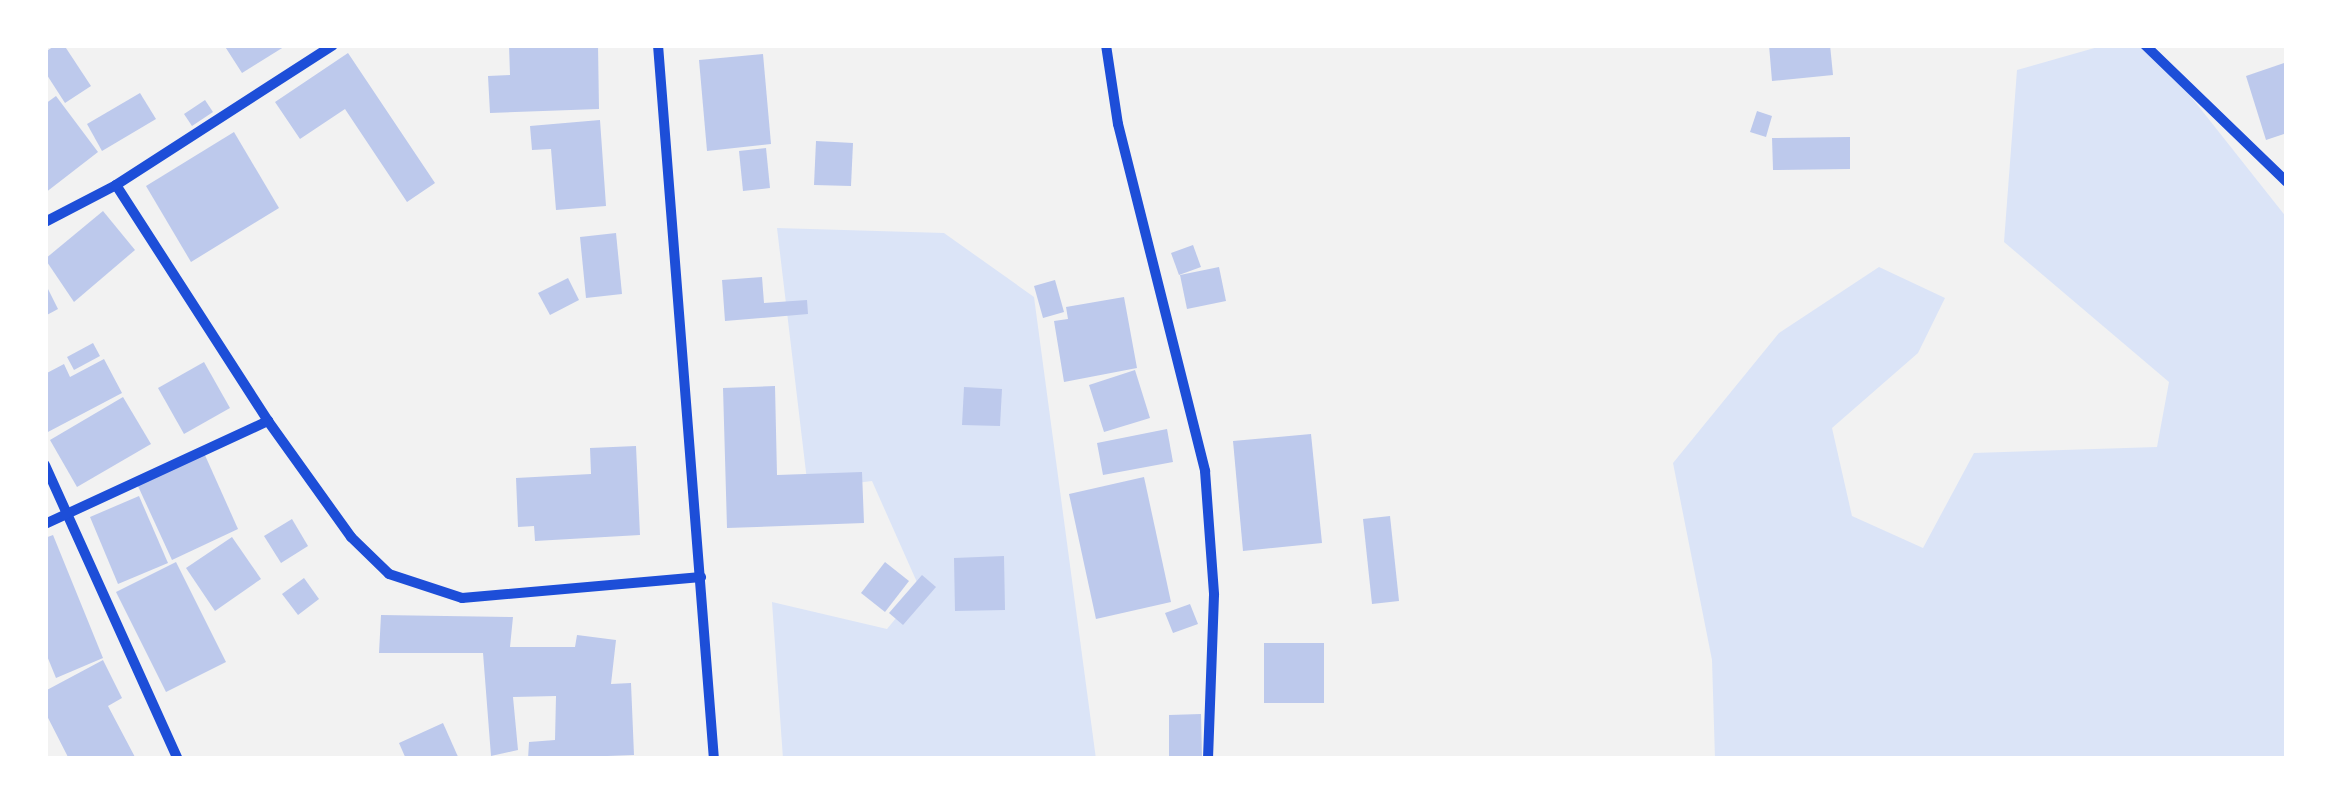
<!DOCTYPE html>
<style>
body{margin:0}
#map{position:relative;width:2332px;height:804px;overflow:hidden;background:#f2f2f2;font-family:Signika,sans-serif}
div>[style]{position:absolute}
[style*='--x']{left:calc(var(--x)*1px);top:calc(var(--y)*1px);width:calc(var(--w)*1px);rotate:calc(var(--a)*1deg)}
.green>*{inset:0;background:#dbe4f7}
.building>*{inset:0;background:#bdc9ec}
.minor>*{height:10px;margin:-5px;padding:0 5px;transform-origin:5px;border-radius:5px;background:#1d4ed8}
span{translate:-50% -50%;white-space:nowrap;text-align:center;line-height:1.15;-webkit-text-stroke:8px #fff;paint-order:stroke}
.frame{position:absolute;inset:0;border:48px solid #fff;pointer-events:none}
</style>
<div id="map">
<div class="green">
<div style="clip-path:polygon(2105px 45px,2150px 45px,2287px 218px,2287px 759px,1715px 759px,1712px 660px,1673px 463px,1779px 333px,1879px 267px,1945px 298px,1918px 353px,1832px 428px,1852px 516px,1923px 548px,1974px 453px,2157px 447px,2169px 382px,2004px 242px,2017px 70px)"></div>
<div style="clip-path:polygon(777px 228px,944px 233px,1034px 297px,1096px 759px,783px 759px,772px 602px,887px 629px,920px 589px,872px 481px,808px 489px)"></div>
</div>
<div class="building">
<div style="clip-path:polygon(56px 45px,64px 45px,91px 86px,65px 103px,45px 72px,45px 52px)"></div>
<div style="clip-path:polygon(224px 45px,287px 45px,242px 73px)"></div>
<div style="clip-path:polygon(509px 45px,598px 45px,599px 109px,490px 113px,488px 76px,510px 75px)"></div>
<div style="clip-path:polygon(1769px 45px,1830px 45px,1833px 75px,1772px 81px)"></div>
<div style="clip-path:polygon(348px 53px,435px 183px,407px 202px,345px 109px,300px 139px,275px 102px)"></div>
<div style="clip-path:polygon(763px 54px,771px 144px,707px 151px,699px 60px)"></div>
<div style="clip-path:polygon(2287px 62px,2287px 133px,2266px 140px,2246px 76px)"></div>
<div style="clip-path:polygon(140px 93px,156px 119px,102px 151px,87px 124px)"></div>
<div style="clip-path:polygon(56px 96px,98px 152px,45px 193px,45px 104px)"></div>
<div style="clip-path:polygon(205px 100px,213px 112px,192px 126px,184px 114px)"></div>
<div style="clip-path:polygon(1757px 111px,1772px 116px,1766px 137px,1750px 132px)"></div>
<div style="clip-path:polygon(600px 120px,606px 206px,556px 210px,551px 149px,532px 150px,530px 126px)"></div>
<div style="clip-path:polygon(234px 132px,279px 208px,191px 262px,146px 186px)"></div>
<div style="clip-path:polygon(1850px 137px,1850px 169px,1773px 170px,1772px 138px)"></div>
<div style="clip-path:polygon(816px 141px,853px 143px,851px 186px,814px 185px)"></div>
<div style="clip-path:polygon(766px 148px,770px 188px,743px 191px,739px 151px)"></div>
<div style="clip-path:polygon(103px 211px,135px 250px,74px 302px,45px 259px)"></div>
<div style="clip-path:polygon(616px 233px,622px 294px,586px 298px,580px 237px)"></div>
<div style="clip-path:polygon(1193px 245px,1201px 267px,1179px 275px,1171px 253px)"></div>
<div style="clip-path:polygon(1219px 267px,1226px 301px,1187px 309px,1180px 275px)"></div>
<div style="clip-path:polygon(762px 277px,764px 303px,807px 300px,808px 314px,725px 321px,722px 280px)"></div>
<div style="clip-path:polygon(568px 278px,579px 300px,550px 315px,538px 293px)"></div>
<div style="clip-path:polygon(1055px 280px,1064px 312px,1043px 318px,1034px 286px)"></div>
<div style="clip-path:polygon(45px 283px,58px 309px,45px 316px)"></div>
<div style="clip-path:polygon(1124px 297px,1137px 368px,1064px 382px,1054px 321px,1068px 319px,1066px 307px)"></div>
<div style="clip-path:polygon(93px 343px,100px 356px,74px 370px,67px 357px)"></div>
<div style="clip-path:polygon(104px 359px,122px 393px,46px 433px,45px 374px,64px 364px,70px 377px)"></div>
<div style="clip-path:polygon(204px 362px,230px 408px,184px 434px,158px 388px)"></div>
<div style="clip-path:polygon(1135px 370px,1150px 418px,1104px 432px,1089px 385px)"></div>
<div style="clip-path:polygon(775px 386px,777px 475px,862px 472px,864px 523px,727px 528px,723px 388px)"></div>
<div style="clip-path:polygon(964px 387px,1002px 389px,1000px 426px,962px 425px)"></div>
<div style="clip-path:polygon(123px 397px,151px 444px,77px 487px,50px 440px)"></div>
<div style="clip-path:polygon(1167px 429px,1173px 462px,1103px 475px,1097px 443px)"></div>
<div style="clip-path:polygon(1311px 434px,1322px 543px,1243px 551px,1233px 441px)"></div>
<div style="clip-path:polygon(636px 446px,640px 535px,535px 541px,534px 526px,518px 527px,516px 478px,591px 474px,590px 448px)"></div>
<div style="clip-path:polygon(204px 453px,238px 529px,172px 560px,137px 484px)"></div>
<div style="clip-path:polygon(1144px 477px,1171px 602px,1096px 619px,1069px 494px)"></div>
<div style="clip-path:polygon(139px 496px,168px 563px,118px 584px,90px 517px)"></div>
<div style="clip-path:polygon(1390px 516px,1399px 601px,1372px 604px,1363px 519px)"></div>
<div style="clip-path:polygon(292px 519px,308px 546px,281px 563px,264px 536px)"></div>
<div style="clip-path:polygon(53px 535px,103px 658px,56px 678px,45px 651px,45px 538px)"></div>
<div style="clip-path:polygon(232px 537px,261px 579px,215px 611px,186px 568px)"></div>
<div style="clip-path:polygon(1004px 556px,1005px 610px,955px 611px,954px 558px)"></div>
<div style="clip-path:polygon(176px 562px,226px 662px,166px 692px,116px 592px)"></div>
<div style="clip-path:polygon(885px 562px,909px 581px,885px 612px,861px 593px)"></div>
<div style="clip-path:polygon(922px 575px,936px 587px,903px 625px,889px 613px)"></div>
<div style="clip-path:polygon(304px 578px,319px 599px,298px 615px,282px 594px)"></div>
<div style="clip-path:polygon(1190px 604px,1198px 624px,1173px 633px,1165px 613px)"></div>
<div style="clip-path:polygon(381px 615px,513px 617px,510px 647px,575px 647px,577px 635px,616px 640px,611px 684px,631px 683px,634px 755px,528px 759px,529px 742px,555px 740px,556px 696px,513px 697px,518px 750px,491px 756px,483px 653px,379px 653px)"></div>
<div style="clip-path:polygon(1264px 643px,1324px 643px,1324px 703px,1264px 703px)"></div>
<div style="clip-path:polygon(103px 660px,122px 698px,108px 706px,136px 759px,69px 759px,45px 712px,45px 691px)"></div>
<div style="clip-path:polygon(1201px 714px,1202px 759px,1169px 759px,1169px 715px)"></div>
<div style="clip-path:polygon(443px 723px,459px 759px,406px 759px,399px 743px)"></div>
</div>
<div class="minor">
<div style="--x:658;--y:45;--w:716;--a:85.52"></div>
<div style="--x:1106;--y:45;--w:80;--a:81.4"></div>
<div style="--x:1118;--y:124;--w:358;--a:75.9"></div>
<div style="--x:1205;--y:471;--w:124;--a:85.8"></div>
<div style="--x:1214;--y:595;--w:164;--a:92.1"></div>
<div style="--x:2145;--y:45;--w:197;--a:44"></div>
<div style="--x:116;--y:185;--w:281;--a:57.2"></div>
<div style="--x:268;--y:421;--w:143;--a:54.4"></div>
<div style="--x:351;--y:537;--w:53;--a:44.2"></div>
<div style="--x:389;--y:574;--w:77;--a:18.2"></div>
<div style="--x:462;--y:598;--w:240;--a:-5"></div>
<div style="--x:45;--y:222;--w:80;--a:-27.5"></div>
<div style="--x:116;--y:185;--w:258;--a:-32.8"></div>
<div style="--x:45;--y:465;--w:323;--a:65.7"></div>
<div style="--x:45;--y:524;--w:246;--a:-24.8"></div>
</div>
<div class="frame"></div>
</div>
